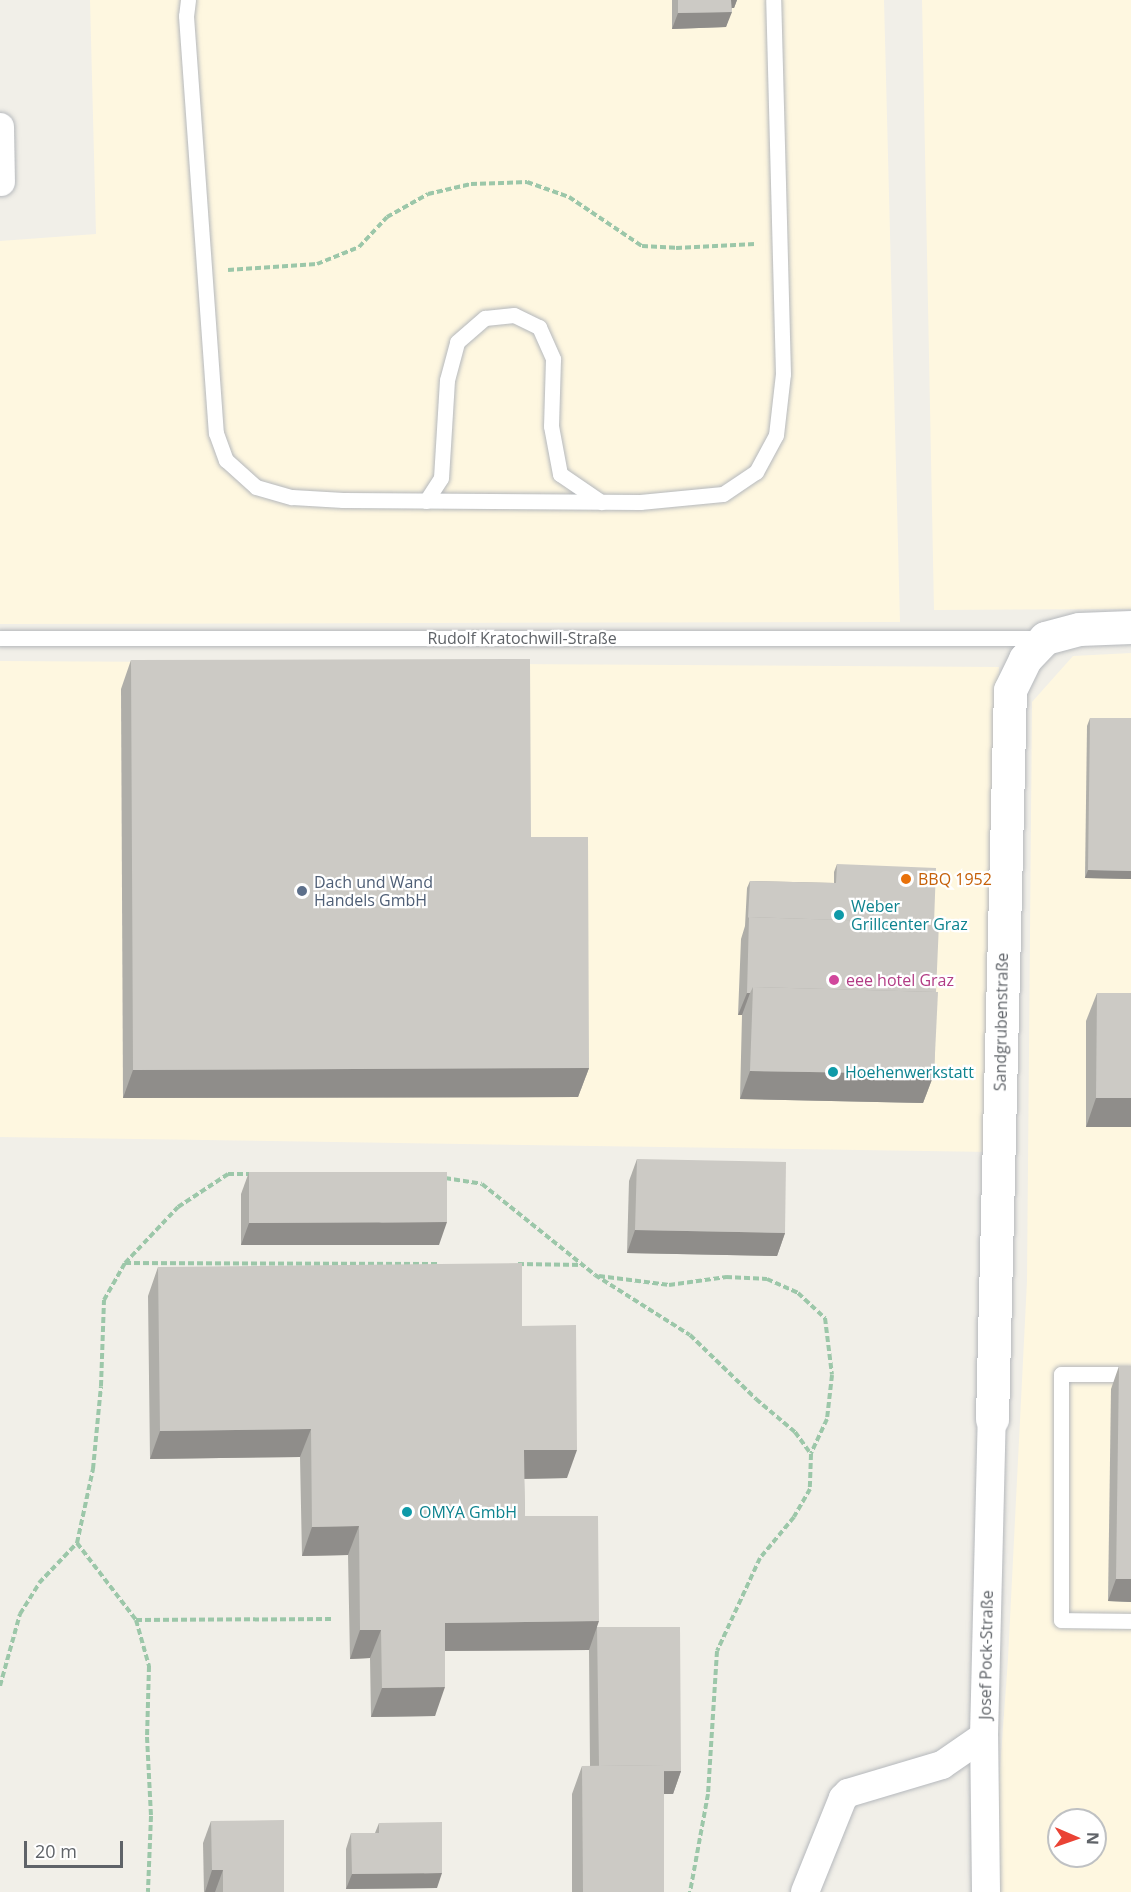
<!DOCTYPE html>
<meta charset="utf-8">
<style>
body{margin:0}
#map{position:relative;width:1131px;height:1892px;overflow:hidden;background:#f1efe8;font-family:"Open Sans",sans-serif}
div>[style]{position:absolute}
[style*='--x']{left:calc(var(--x)*1px);top:calc(var(--y)*1px);width:calc(var(--w)*1px);rotate:calc(var(--a)*1deg)}
.commercial>*{inset:0;background:#fef7e0}
.path>*{height:4px;margin-top:-2px;transform-origin:0;background:repeating-linear-gradient(90deg,#9cc7a9 0 6px,transparent 0 9px)}
.roads{filter:drop-shadow(0 0 2px #b5b8bc) drop-shadow(0 0 2px #b5b8bc)}
.lane>*{height:15px;margin:-7.5px;padding:0 7.5px;transform-origin:7.5px;border-radius:7.5px;background:#fff}
.street>*{height:28px;margin:-14px;padding:0 14px;transform-origin:14px;border-radius:14px;background:#fff}
.secondary>*{height:33px;margin:-16.5px;padding:0 16.5px;transform-origin:16.5px;border-radius:16.5px;background:#fff}
.wall>*{inset:0;background:#afaea9}
.shaded-wall>*{inset:0;background:#8f8d8a}
.building>*{inset:0;background:#cccac5}
.dots>*{width:16px;height:16px;translate:-50% -50%;box-sizing:border-box;border:3px solid #fff;border-radius:50%}
span{translate:-50% -50%;white-space:nowrap;text-align:center;line-height:1.15;-webkit-text-stroke:4.5px #fff;paint-order:stroke}
.street-label{font-size:16px;color:#5f6368}
.food-label{font-size:16px;color:#c56008}
.left{translate:0 -50%;text-align:left}
.service-label{font-size:16px;color:#4e5e75}
.culture-label{font-size:16px;color:#0d838f}
.hotel-label{font-size:16px;color:#b23c85}
.north{position:absolute;left:1047px;top:1808px;width:60px;height:60px;box-sizing:border-box;background:#fff;border:2px solid #bfc1c3;border-radius:50%;rotate:92deg;font-size:16px;font-weight:700;line-height:24px;text-align:center;color:#5f6368}
.north::after{content:'';display:block;margin:auto;width:21px;height:27px;background:#ea4335;clip-path:polygon(50% 0,100% 100%,50% 72%,0 100%)}
.scale{position:absolute;left:24px;top:1841px;width:99px;height:27px;box-sizing:border-box;border:3px solid #5f6368;border-top:0;padding-left:8px;font-size:18px;line-height:21px;white-space:nowrap;color:#5f6368;-webkit-text-stroke:4px #fff;paint-order:stroke}
</style>
<div id="map">
<div class="commercial">
<div style="clip-path:polygon(90px 0,884px 0,900px 622px,0 624px,0 241px,96px 234px)"></div>
<div style="clip-path:polygon(922px 0,1131px 0,1131px 609px,934px 610px)"></div>
<div style="clip-path:polygon(evenodd,1131px 653px,1131px 1892px,991px 1892px,1008px 1659px,1027px 1281px,1032px 702px,1073px 656px,1131px 653px,1059px 1820px,1095px 1820px,1095px 1856px,1059px 1856px,1059px 1820px)"></div>
<div style="clip-path:polygon(0 661px,999px 667px,991px 1152px,0 1137px)"></div>
</div>
<div class="path">
<div style="--x:228;--y:270;--w:89;--a:-3.9"></div>
<div style="--x:317;--y:264;--w:45;--a:-22"></div>
<div style="--x:359;--y:247;--w:41;--a:-47"></div>
<div style="--x:387;--y:217;--w:47;--a:-29.3"></div>
<div style="--x:428;--y:194;--w:44;--a:-13.1"></div>
<div style="--x:471;--y:184;--w:56;--a:-2"></div>
<div style="--x:527;--y:182;--w:45;--a:19.7"></div>
<div style="--x:569;--y:197;--w:88;--a:33.9"></div>
<div style="--x:642;--y:246;--w:34;--a:3"></div>
<div style="--x:676;--y:248;--w:79;--a:-2.9"></div>
<div style="--x:445;--y:1178;--w:37;--a:9"></div>
<div style="--x:482;--y:1184;--w:145;--a:38.8"></div>
<div style="--x:595;--y:1275;--w:112;--a:32.3"></div>
<div style="--x:690;--y:1335;--w:92;--a:44.1"></div>
<div style="--x:756;--y:1399;--w:51;--a:40.2"></div>
<div style="--x:795;--y:1432;--w:27;--a:54"></div>
<div style="--x:811;--y:1454;--w:35;--a:92"></div>
<div style="--x:810;--y:1489;--w:32;--a:120"></div>
<div style="--x:794;--y:1517;--w:53;--a:129.7"></div>
<div style="--x:760;--y:1558;--w:102;--a:114.8"></div>
<div style="--x:717;--y:1651;--w:143;--a:93.6"></div>
<div style="--x:708;--y:1794;--w:100;--a:100.4"></div>
<div style="--x:125;--y:1263;--w:314;--a:0.2"></div>
<div style="--x:518;--y:1264;--w:65;--a:0.9"></div>
<div style="--x:599;--y:1276;--w:71;--a:7.3"></div>
<div style="--x:669;--y:1285;--w:58;--a:-8"></div>
<div style="--x:726;--y:1277;--w:41;--a:2.8"></div>
<div style="--x:767;--y:1279;--w:34;--a:24"></div>
<div style="--x:798;--y:1293;--w:37;--a:43"></div>
<div style="--x:825;--y:1318;--w:57;--a:83"></div>
<div style="--x:832;--y:1375;--w:44;--a:96.5"></div>
<div style="--x:827;--y:1419;--w:38;--a:115"></div>
<div style="--x:77;--y:1543;--w:97;--a:52.5"></div>
<div style="--x:136;--y:1620;--w:48;--a:74.2"></div>
<div style="--x:149;--y:1666;--w:71;--a:91.6"></div>
<div style="--x:147;--y:1737;--w:79;--a:87.1"></div>
<div style="--x:151;--y:1816;--w:76;--a:92.3"></div>
<div style="--x:136;--y:1620;--w:196;--a:-0.3"></div>
<div style="--x:0;--y:1686;--w:75;--a:-74.5"></div>
<div style="--x:20;--y:1614;--w:36;--a:-58"></div>
<div style="--x:39;--y:1583;--w:55;--a:-46.5"></div>
<div style="--x:77;--y:1543;--w:76;--a:-77.8"></div>
<div style="--x:93;--y:1469;--w:83;--a:-84.5"></div>
<div style="--x:101;--y:1386;--w:86;--a:-88"></div>
<div style="--x:104;--y:1300;--w:43;--a:-60.4"></div>
<div style="--x:125;--y:1263;--w:77;--a:-46.6"></div>
<div style="--x:178;--y:1207;--w:60;--a:-33.4"></div>
<div style="--x:228;--y:1174;--w:23;--a:0"></div>
</div>
<div class="roads">
<div class="lane">
<div style="--x:188;--y:0;--w:16;--a:97"></div>
<div style="--x:186;--y:16;--w:418;--a:85.9"></div>
<div style="--x:216;--y:433;--w:29;--a:70"></div>
<div style="--x:226;--y:460;--w:40;--a:42"></div>
<div style="--x:256;--y:487;--w:37;--a:16"></div>
<div style="--x:292;--y:497;--w:51;--a:3.4"></div>
<div style="--x:343;--y:500;--w:297;--a:0.4"></div>
<div style="--x:640;--y:502;--w:83;--a:-5.5"></div>
<div style="--x:723;--y:494;--w:40;--a:-34"></div>
<div style="--x:756;--y:472;--w:42;--a:-61.6"></div>
<div style="--x:776;--y:435;--w:61;--a:-83.5"></div>
<div style="--x:783;--y:374;--w:374;--a:-91.5"></div>
<div style="--x:426;--y:501;--w:27;--a:-57"></div>
<div style="--x:441;--y:478;--w:98;--a:-86.5"></div>
<div style="--x:447;--y:380;--w:39;--a:-75"></div>
<div style="--x:457;--y:342;--w:37;--a:-41"></div>
<div style="--x:485;--y:318;--w:29;--a:-6"></div>
<div style="--x:514;--y:315;--w:28;--a:26"></div>
<div style="--x:539;--y:327;--w:35;--a:66"></div>
<div style="--x:553;--y:359;--w:67;--a:91.7"></div>
<div style="--x:551;--y:426;--w:49;--a:79.4"></div>
<div style="--x:560;--y:474;--w:50;--a:34.3"></div>
<div style="--x:0;--y:638;--w:1042;--a:0"></div>
<div style="--x:1131;--y:1374;--w:70;--a:180"></div>
<div style="--x:1061;--y:1374;--w:246;--a:90"></div>
<div style="--x:1061;--y:1620;--w:70;--a:0.8"></div>
</div>
<div class="street">
<div style="--x:0;--y:127;--w:55;--a:89"></div>
<div style="--x:805;--y:1892;--w:101;--a:-68"></div>
<div style="--x:843;--y:1798;--w:7;--a:-45"></div>
<div style="--x:848;--y:1793;--w:98;--a:-16.6"></div>
<div style="--x:942;--y:1765;--w:51;--a:-34.6"></div>
<div style="--x:986;--y:1892;--w:156;--a:-90.7"></div>
<div style="--x:984;--y:1736;--w:317;--a:-88.6"></div>
</div>
<div class="secondary">
<div style="--x:992;--y:1419;--w:729;--a:-88.59"></div>
<div style="--x:1010;--y:690;--w:34;--a:-64"></div>
<div style="--x:1025;--y:659;--w:29;--a:-46"></div>
<div style="--x:1045;--y:638;--w:35;--a:-15"></div>
<div style="--x:1079;--y:629;--w:52;--a:-2.2"></div>
</div>
</div>
<div class="wall">
<div style="clip-path:polygon(672px 0,737px 0,734px 8px,732px 8px,726px 27px,672px 29px)"></div>
<div style="clip-path:polygon(131px 660px,531px 837px,589px 1068px,578px 1097px,123px 1098px,121px 689px)"></div>
<div style="clip-path:polygon(1090px 718px,1131px 718px,1131px 879px,1085px 878px,1087px 726px)"></div>
<div style="clip-path:polygon(837px 864px,934px 923px,936px 992px,934px 1074px,923px 1103px,740px 1099px,742px 1015px,738px 1015px,741px 939px,745px 926px,747px 888px,750px 881px,834px 883px,834px 872px)"></div>
<div style="clip-path:polygon(1097px 993px,1131px 1127px,1086px 1127px,1086px 1021px)"></div>
<div style="clip-path:polygon(637px 1159px,785px 1233px,777px 1256px,627px 1253px,629px 1181px)"></div>
<div style="clip-path:polygon(249px 1172px,439px 1245px,241px 1245px,241px 1194px)"></div>
<div style="clip-path:polygon(158px 1267px,522px 1326px,567px 1478px,524px 1479px,525px 1516px,597px 1627px,681px 1771px,673px 1794px,664px 1794px,664px 1892px,572px 1892px,572px 1794px,582px 1766px,590px 1766px,589px 1650px,445px 1651px,435px 1716px,371px 1717px,370px 1658px,350px 1659px,348px 1555px,302px 1556px,300px 1457px,150px 1459px,148px 1296px)"></div>
<div style="clip-path:polygon(1119px 1366px,1131px 1366px,1131px 1602px,1108px 1601px,1111px 1389px)"></div>
<div style="clip-path:polygon(211px 1821px,284px 1892px,204px 1892px,203px 1843px)"></div>
<div style="clip-path:polygon(379px 1823px,437px 1888px,346px 1889px,346px 1849px,351px 1833px,375px 1833px)"></div>
</div>
<div class="shaded-wall">
<div style="clip-path:polygon(729px 0,737px 0,734px 8px,726px 8px)"></div>
<div style="clip-path:polygon(732px 12px,726px 27px,672px 29px,678px 13px)"></div>
<div style="clip-path:polygon(1088px 870px,1131px 871px,1131px 879px,1085px 878px)"></div>
<div style="clip-path:polygon(747px 993px,750px 993px,742px 1015px,738px 1015px)"></div>
<div style="clip-path:polygon(589px 1068px,578px 1097px,123px 1098px,133px 1070px)"></div>
<div style="clip-path:polygon(750px 1071px,934px 1074px,923px 1103px,740px 1099px)"></div>
<div style="clip-path:polygon(1096px 1098px,1131px 1098px,1131px 1127px,1086px 1127px)"></div>
<div style="clip-path:polygon(447px 1222px,439px 1245px,241px 1245px,249px 1223px)"></div>
<div style="clip-path:polygon(635px 1230px,785px 1233px,777px 1256px,627px 1253px)"></div>
<div style="clip-path:polygon(311px 1429px,300px 1457px,150px 1459px,160px 1431px)"></div>
<div style="clip-path:polygon(524px 1450px,577px 1450px,567px 1478px,513px 1479px)"></div>
<div style="clip-path:polygon(359px 1526px,348px 1555px,302px 1556px,312px 1527px)"></div>
<div style="clip-path:polygon(1116px 1579px,1131px 1579px,1131px 1602px,1108px 1601px)"></div>
<div style="clip-path:polygon(599px 1621px,589px 1650px,435px 1651px,445px 1623px)"></div>
<div style="clip-path:polygon(360px 1630px,381px 1630px,370px 1658px,350px 1659px)"></div>
<div style="clip-path:polygon(445px 1687px,435px 1716px,371px 1717px,382px 1688px)"></div>
<div style="clip-path:polygon(681px 1771px,673px 1794px,591px 1794px,599px 1772px)"></div>
<div style="clip-path:polygon(212px 1870px,223px 1870px,215px 1892px,205px 1892px)"></div>
<div style="clip-path:polygon(442px 1873px,437px 1888px,346px 1889px,352px 1874px)"></div>
</div>
<div class="building">
<div style="clip-path:polygon(678px 0,731px 0,732px 12px,678px 13px)"></div>
<div style="clip-path:polygon(530px 659px,531px 837px,588px 837px,589px 1068px,133px 1070px,131px 660px)"></div>
<div style="clip-path:polygon(1090px 718px,1131px 718px,1131px 871px,1088px 870px)"></div>
<div style="clip-path:polygon(837px 864px,936px 868px,934px 923px,749px 917px,748px 918px,750px 881px,836px 883px)"></div>
<div style="clip-path:polygon(749px 917px,939px 923px,936px 992px,753px 987px,750px 993px,747px 993px)"></div>
<div style="clip-path:polygon(753px 987px,938px 992px,934px 1074px,750px 1071px)"></div>
<div style="clip-path:polygon(1097px 993px,1131px 993px,1131px 1098px,1096px 1098px)"></div>
<div style="clip-path:polygon(637px 1159px,786px 1162px,785px 1233px,635px 1230px)"></div>
<div style="clip-path:polygon(249px 1172px,447px 1172px,447px 1222px,249px 1223px)"></div>
<div style="clip-path:polygon(522px 1263px,522px 1326px,576px 1325px,577px 1450px,524px 1450px,525px 1516px,598px 1516px,599px 1621px,445px 1623px,445px 1687px,382px 1688px,381px 1630px,360px 1630px,359px 1526px,312px 1527px,311px 1429px,160px 1431px,158px 1267px)"></div>
<div style="clip-path:polygon(1119px 1366px,1131px 1366px,1131px 1579px,1116px 1579px)"></div>
<div style="clip-path:polygon(597px 1627px,680px 1627px,681px 1771px,664px 1771px,664px 1765px,599px 1766px)"></div>
<div style="clip-path:polygon(664px 1765px,664px 1892px,583px 1892px,582px 1766px)"></div>
<div style="clip-path:polygon(284px 1820px,284px 1892px,223px 1892px,223px 1870px,212px 1870px,211px 1821px)"></div>
<div style="clip-path:polygon(442px 1822px,442px 1873px,352px 1874px,351px 1833px,379px 1833px,379px 1823px)"></div>
</div>
<div class="dots">
<div style="left:906px;top:879px;background:#e8710a"></div>
<div style="left:302px;top:891px;background:#5c6f8a"></div>
<div style="left:839px;top:915px;background:#0f9aa8"></div>
<div style="left:834px;top:980px;background:#d1479c"></div>
<div style="left:833px;top:1072px;background:#0f9aa8"></div>
<div style="left:407px;top:1512px;background:#0f9aa8"></div>
</div>
<div class="street-label">
<span style="left:522px;top:638px">Rudolf Kratochwill-Straße</span>
<span style="left:1001px;top:1022px;rotate:-89deg">Sandgrubenstraße</span>
<span style="left:986px;top:1655px;rotate:-89deg">Josef Pock-Straße</span>
</div>
<div class="food-label">
<span class="left" style="left:918px;top:879px">BBQ 1952</span>
</div>
<div class="service-label">
<span class="left" style="left:314px;top:891px">Dach und Wand<br>Handels GmbH</span>
</div>
<div class="culture-label">
<span class="left" style="left:851px;top:915px">Weber<br>Grillcenter Graz</span>
<span class="left" style="left:845px;top:1072px">Hoehenwerkstatt</span>
<span class="left" style="left:419px;top:1512px">OMYA GmbH</span>
</div>
<div class="hotel-label">
<span class="left" style="left:846px;top:980px">eee hotel Graz</span>
</div>
<div class="north">N</div>
<div class="scale">20 m</div>
</div>
